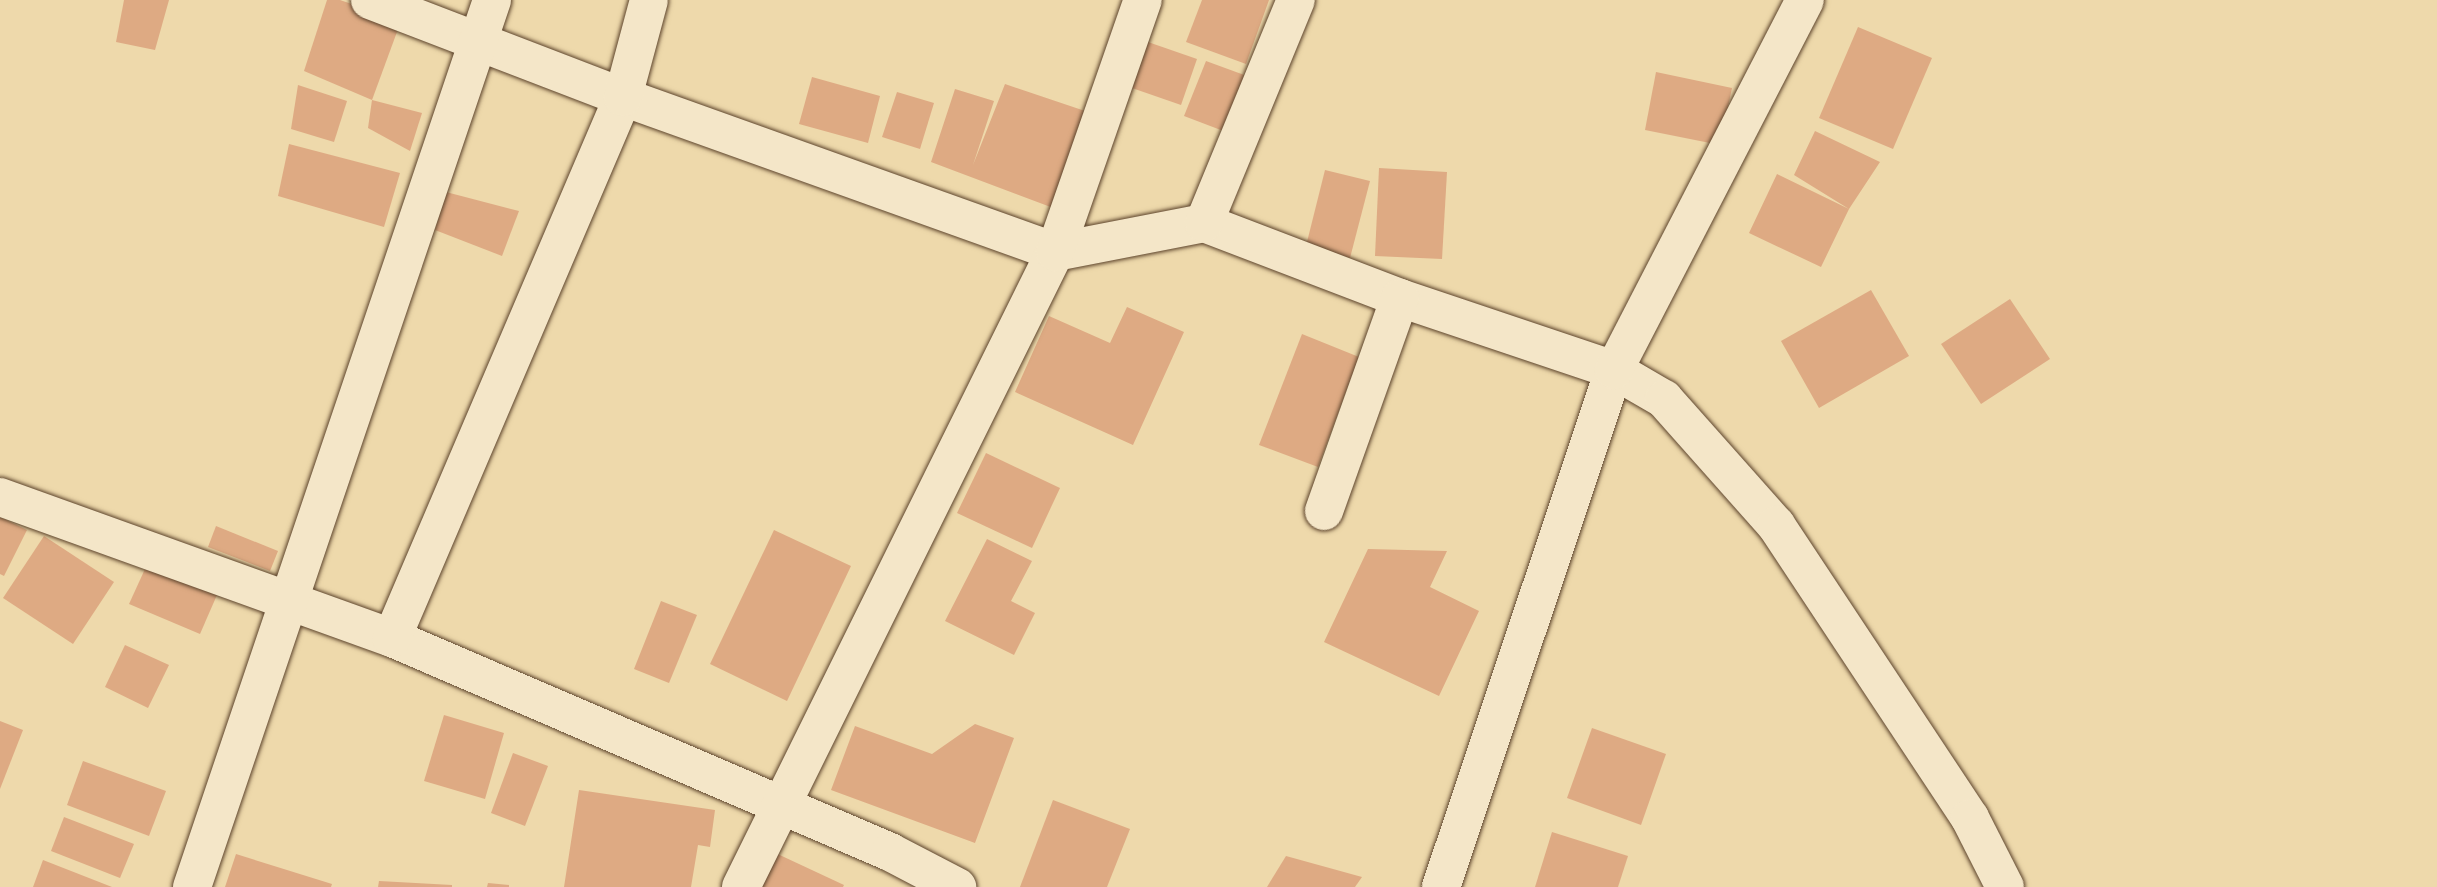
<!DOCTYPE html>
<style>
body{margin:0}
#map{position:relative;width:2437px;height:887px;overflow:hidden;background:#eed9ab;font-family:"IM FELL DW Pica",serif}
div>[style]{position:absolute}
[style*='--x']{left:calc(var(--x)*1px);top:calc(var(--y)*1px);width:calc(var(--w)*1px);rotate:calc(var(--a)*1deg)}
.building>*{inset:0;background:#deaa83}
.roads{filter:drop-shadow(0 0 2px #5c432b) drop-shadow(0 0 2px #5c432b)}
.minor>*{height:38px;margin:-19px;padding:0 19px;transform-origin:19px;border-radius:19px;background:#f4e6c8}
span{translate:-50% -50%;white-space:nowrap;text-align:center;line-height:1.15;-webkit-text-stroke:5px #f4e6c8;paint-order:stroke}
</style>
<div id="map">
<div class="building">
<div style="clip-path:polygon(124px 0,169px 0,155px 50px,116px 42px)"></div>
<div style="clip-path:polygon(327px 0,340px 0,401px 21px,372px 100px,304px 71px)"></div>
<div style="clip-path:polygon(1202px 0,1269px 0,1246px 64px,1186px 42px)"></div>
<div style="clip-path:polygon(1858px 27px,1932px 58px,1893px 149px,1819px 118px)"></div>
<div style="clip-path:polygon(1148px 42px,1197px 59px,1181px 105px,1132px 88px)"></div>
<div style="clip-path:polygon(1206px 61px,1247px 76px,1226px 132px,1184px 116px)"></div>
<div style="clip-path:polygon(1656px 72px,1732px 88px,1720px 145px,1645px 130px)"></div>
<div style="clip-path:polygon(812px 77px,880px 96px,868px 143px,799px 124px)"></div>
<div style="clip-path:polygon(1005px 84px,1088px 112px,1056px 209px,931px 162px,955px 89px,994px 101px,973px 165px)"></div>
<div style="clip-path:polygon(298px 85px,347px 101px,334px 142px,291px 129px)"></div>
<div style="clip-path:polygon(897px 92px,934px 103px,920px 149px,882px 137px)"></div>
<div style="clip-path:polygon(372px 100px,422px 113px,410px 151px,368px 128px)"></div>
<div style="clip-path:polygon(1815px 131px,1880px 162px,1849px 209px,1821px 267px,1749px 233px,1777px 174px,1849px 209px,1794px 175px)"></div>
<div style="clip-path:polygon(289px 144px,400px 173px,384px 227px,278px 196px)"></div>
<div style="clip-path:polygon(1379px 168px,1447px 172px,1442px 259px,1375px 256px)"></div>
<div style="clip-path:polygon(1325px 170px,1370px 181px,1350px 258px,1306px 246px)"></div>
<div style="clip-path:polygon(446px 192px,519px 211px,502px 256px,435px 230px)"></div>
<div style="clip-path:polygon(1871px 290px,1909px 356px,1819px 408px,1781px 341px)"></div>
<div style="clip-path:polygon(2010px 299px,2050px 359px,1981px 404px,1941px 344px)"></div>
<div style="clip-path:polygon(1127px 307px,1184px 332px,1133px 445px,1015px 392px,1049px 316px,1110px 343px)"></div>
<div style="clip-path:polygon(1302px 334px,1359px 357px,1318px 467px,1259px 445px)"></div>
<div style="clip-path:polygon(986px 453px,1060px 488px,1032px 548px,957px 513px)"></div>
<div style="clip-path:polygon(0 517px,27px 530px,4px 576px,0 574px)"></div>
<div style="clip-path:polygon(216px 526px,278px 551px,270px 571px,208px 547px)"></div>
<div style="clip-path:polygon(774px 530px,851px 566px,787px 701px,710px 664px)"></div>
<div style="clip-path:polygon(44px 536px,114px 582px,73px 644px,3px 598px)"></div>
<div style="clip-path:polygon(987px 539px,1032px 561px,1011px 601px,1035px 613px,1014px 655px,945px 621px)"></div>
<div style="clip-path:polygon(1368px 549px,1447px 551px,1430px 587px,1479px 611px,1439px 696px,1324px 642px)"></div>
<div style="clip-path:polygon(150px 558px,220px 588px,200px 634px,129px 604px)"></div>
<div style="clip-path:polygon(661px 601px,697px 615px,669px 683px,634px 669px)"></div>
<div style="clip-path:polygon(125px 645px,169px 665px,148px 708px,105px 687px)"></div>
<div style="clip-path:polygon(444px 715px,504px 733px,485px 799px,424px 781px)"></div>
<div style="clip-path:polygon(0 721px,23px 730px,0 789px)"></div>
<div style="clip-path:polygon(975px 724px,1014px 738px,975px 843px,831px 790px,855px 726px,932px 754px)"></div>
<div style="clip-path:polygon(1592px 728px,1666px 754px,1641px 825px,1567px 798px)"></div>
<div style="clip-path:polygon(513px 753px,548px 766px,525px 826px,491px 813px)"></div>
<div style="clip-path:polygon(83px 761px,166px 791px,149px 836px,67px 805px)"></div>
<div style="clip-path:polygon(579px 790px,715px 810px,710px 847px,698px 845px,691px 887px,564px 887px)"></div>
<div style="clip-path:polygon(1053px 800px,1130px 829px,1107px 887px,1020px 887px)"></div>
<div style="clip-path:polygon(64px 817px,134px 844px,120px 878px,51px 851px)"></div>
<div style="clip-path:polygon(1552px 832px,1628px 856px,1618px 887px,1535px 887px)"></div>
<div style="clip-path:polygon(769px 850px,844px 885px,843px 887px,751px 887px)"></div>
<div style="clip-path:polygon(236px 854px,332px 884px,331px 887px,225px 887px)"></div>
<div style="clip-path:polygon(1286px 856px,1362px 877px,1355px 887px,1267px 887px)"></div>
<div style="clip-path:polygon(43px 860px,112px 887px,33px 887px)"></div>
<div style="clip-path:polygon(379px 881px,452px 885px,452px 887px,378px 887px)"></div>
<div style="clip-path:polygon(488px 883px,509px 885px,509px 887px,487px 887px)"></div>
</div>
<div class="roads">
<div class="minor">
<div style="--x:370;--y:0;--w:271;--a:21"></div>
<div style="--x:623;--y:97;--w:459;--a:19.7"></div>
<div style="--x:1055;--y:252;--w:152;--a:-11"></div>
<div style="--x:1204;--y:223;--w:210;--a:20.9"></div>
<div style="--x:1400;--y:298;--w:226;--a:18.6"></div>
<div style="--x:1614;--y:370;--w:58;--a:30.1"></div>
<div style="--x:1664;--y:399;--w:169;--a:48.4"></div>
<div style="--x:1776;--y:525;--w:351;--a:56.5"></div>
<div style="--x:1970;--y:818;--w:77;--a:63.1"></div>
<div style="--x:1204;--y:223;--w:241;--a:-67.6"></div>
<div style="--x:0;--y:497;--w:417;--a:19.8"></div>
<div style="--x:392;--y:638;--w:542;--a:23.25"></div>
<div style="--x:890;--y:852;--w:76;--a:27.6"></div>
<div style="--x:1324;--y:511;--w:226;--a:-70.4"></div>
<div style="--x:392;--y:638;--w:588;--a:-66.88"></div>
<div style="--x:623;--y:97;--w:100;--a:-75"></div>
<div style="--x:192;--y:887;--w:936;--a:-71.31"></div>
<div style="--x:741;--y:887;--w:708;--a:-63.69"></div>
<div style="--x:1055;--y:252;--w:267;--a:-70.8"></div>
<div style="--x:1441;--y:887;--w:545;--a:-71.5"></div>
<div style="--x:1614;--y:370;--w:416;--a:-62.7"></div>
</div>
</div>
</div>
